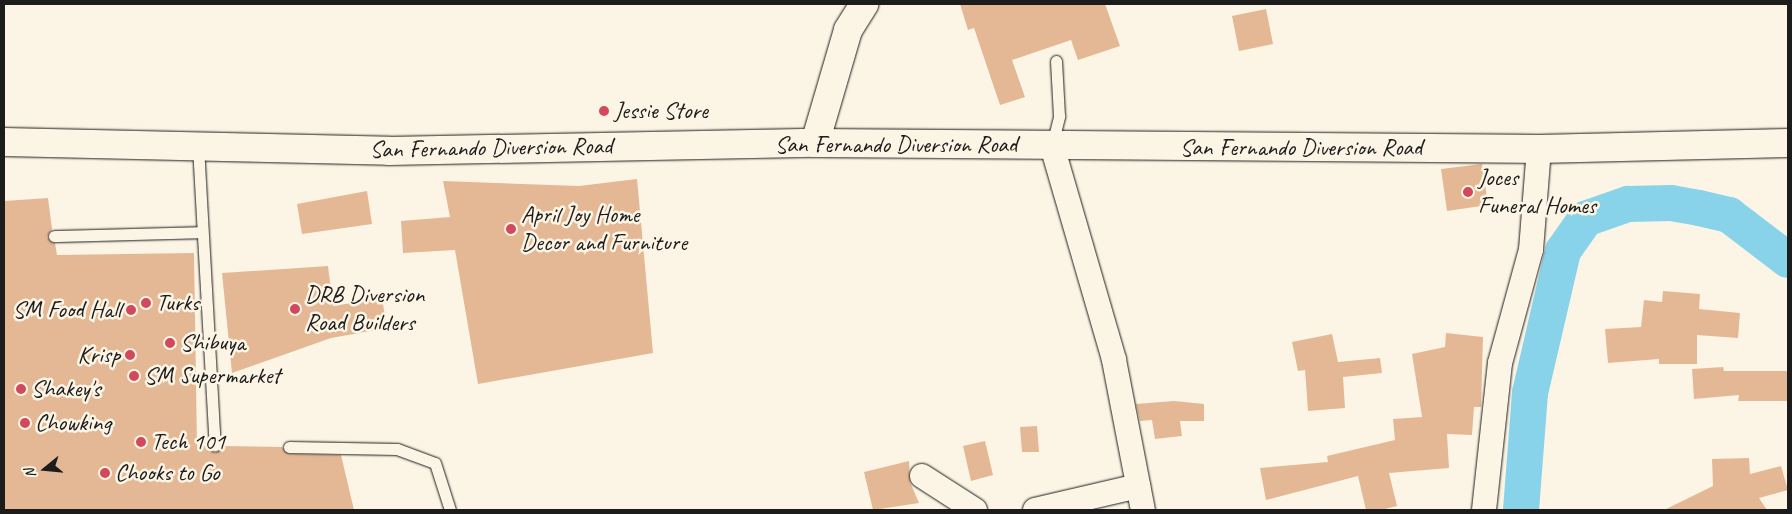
<!DOCTYPE html>
<style>
body{margin:0}
#map{position:relative;width:1792px;height:514px;overflow:hidden;background:#fcf5e5;font-family:Caveat,sans-serif}
div>[style]{position:absolute}
[style*='--x']{left:calc(var(--x)*1px);top:calc(var(--y)*1px);width:calc(var(--w)*1px);rotate:calc(var(--a)*1deg)}
.river>*{height:36px;margin:-18px;padding:0 18px;transform-origin:18px;border-radius:18px;background:#88d3e9}
.building>*{inset:0;background:#e4b894}
.roads{filter:drop-shadow(0 0 1px #1c1c1c) drop-shadow(0 0 1px #1c1c1c)}
.lane>*{height:11px;margin:-5.5px;padding:0 5.5px;transform-origin:5.5px;border-radius:5.5px;background:#fcf5e5}
.street>*{height:24px;margin:-12px;padding:0 12px;transform-origin:12px;border-radius:12px;background:#fcf5e5}
.secondary>*{height:28px;margin:-14px;padding:0 14px;transform-origin:14px;border-radius:14px;background:#fcf5e5}
.highway>*{height:28px;margin:-14px;padding:0 14px;transform-origin:14px;border-radius:14px;background:#fcf5e5}
.dots>*{width:14px;height:14px;translate:-50% -50%;box-sizing:border-box;border:2px solid #fcf5e5;border-radius:50%}
span{translate:-50% -50%;white-space:nowrap;text-align:center;line-height:1.15;-webkit-text-stroke:5px #fcf5e5;paint-order:stroke}
.poi-label{font-size:24px;color:#1c1c1c}
.left{translate:0 -50%;text-align:left}
.right{translate:-100% -50%;text-align:right}
.street-label{font-size:24px;color:#1c1c1c}
.frame{position:absolute;inset:0;border:5px solid #1c1c1c;pointer-events:none}
.north{position:absolute;left:20px;top:444px;width:50px;height:50px;-webkit-text-stroke:4px #fcf5e5;paint-order:stroke;rotate:253deg;font-size:14px;font-weight:700;line-height:20px;text-align:center;color:#1c1c1c}
.north::after{content:'';display:block;margin:auto;width:18px;height:22px;background:#1c1c1c;clip-path:polygon(50% 0,100% 100%,50% 72%,0 100%)}
</style>
<div id="map">
<div class="river">
<div style="--x:1521;--y:510;--w:117;--a:-85.6"></div>
<div style="--x:1530;--y:393;--w:146;--a:-76.9"></div>
<div style="--x:1563;--y:251;--w:39;--a:-55"></div>
<div style="--x:1585;--y:219;--w:46;--a:-19.2"></div>
<div style="--x:1628;--y:204;--w:43;--a:-1.3"></div>
<div style="--x:1671;--y:203;--w:28;--a:10"></div>
<div style="--x:1699;--y:208;--w:31;--a:13"></div>
<div style="--x:1729;--y:215;--w:74;--a:37.3"></div>
</div>
<div class="building">
<div style="clip-path:polygon(960px 4px,1105px 4px,1120px 46px,1078px 60px,1071px 40px,1012px 60px,1025px 97px,1000px 105px,974px 28px,968px 30px)"></div>
<div style="clip-path:polygon(1266px 9px,1273px 44px,1239px 51px,1232px 16px)"></div>
<div style="clip-path:polygon(1482px 164px,1488px 205px,1447px 211px,1441px 169px)"></div>
<div style="clip-path:polygon(637px 179px,653px 353px,478px 384px,455px 250px,403px 253px,401px 221px,450px 217px,443px 181px,579px 186px)"></div>
<div style="clip-path:polygon(367px 191px,372px 224px,302px 234px,297px 204px)"></div>
<div style="clip-path:polygon(48px 198px,52px 229px,47px 237px,55px 243px,57px 255px,194px 253px,197px 446px,207px 446px,215px 453px,222px 446px,282px 447px,289px 454px,341px 455px,354px 510px,4px 510px,4px 201px)"></div>
<div style="clip-path:polygon(328px 266px,333px 306px,382px 298px,387px 328px,331px 338px,232px 373px,222px 273px)"></div>
<div style="clip-path:polygon(1663px 291px,1700px 294px,1699px 309px,1740px 313px,1738px 338px,1697px 335px,1697px 364px,1659px 364px,1659px 359px,1608px 363px,1605px 329px,1641px 327px,1644px 300px,1662px 302px)"></div>
<div style="clip-path:polygon(1446px 333px,1483px 337px,1481px 407px,1474px 407px,1472px 435px,1447px 434px,1449px 468px,1389px 473px,1397px 506px,1381px 510px,1366px 510px,1358px 476px,1266px 500px,1260px 468px,1328px 462px,1327px 456px,1395px 440px,1393px 419px,1422px 417px,1412px 354px,1445px 347px)"></div>
<div style="clip-path:polygon(1332px 334px,1338px 362px,1380px 358px,1382px 373px,1343px 377px,1345px 408px,1308px 411px,1305px 370px,1298px 371px,1292px 342px)"></div>
<div style="clip-path:polygon(1723px 367px,1724px 371px,1788px 371px,1788px 401px,1738px 401px,1739px 395px,1694px 399px,1692px 369px)"></div>
<div style="clip-path:polygon(1174px 401px,1204px 404px,1204px 421px,1180px 421px,1182px 436px,1155px 439px,1152px 420px,1140px 421px,1136px 404px)"></div>
<div style="clip-path:polygon(1037px 426px,1039px 452px,1022px 452px,1020px 427px)"></div>
<div style="clip-path:polygon(985px 441px,993px 475px,971px 481px,963px 446px)"></div>
<div style="clip-path:polygon(1749px 458px,1750px 474px,1781px 466px,1788px 490px,1759px 498px,1767px 510px,1664px 510px,1713px 486px,1712px 459px)"></div>
<div style="clip-path:polygon(909px 461px,910px 482px,919px 503px,873px 510px,864px 472px)"></div>
</div>
<div class="roads">
<div class="lane">
<div style="--x:1052;--y:145;--w:30;--a:-76"></div>
<div style="--x:1059;--y:116;--w:55;--a:-93.1"></div>
<div style="--x:198;--y:146;--w:300;--a:86.8"></div>
<div style="--x:54;--y:236;--w:148;--a:-1.5"></div>
<div style="--x:289;--y:447;--w:108;--a:1.1"></div>
<div style="--x:397;--y:449;--w:40;--a:20.2"></div>
<div style="--x:435;--y:463;--w:49;--a:72.3"></div>
</div>
<div class="street">
<div style="--x:1052;--y:146;--w:223;--a:73.8"></div>
<div style="--x:1114;--y:360;--w:153;--a:79.1"></div>
<div style="--x:922;--y:476;--w:63;--a:32.7"></div>
<div style="--x:1035;--y:510;--w:106;--a:-13.1"></div>
<div style="--x:1484;--y:510;--w:148;--a:-83.8"></div>
<div style="--x:1500;--y:363;--w:117;--a:-74.7"></div>
<div style="--x:1531;--y:250;--w:101;--a:-85.5"></div>
</div>
<div class="secondary">
<div style="--x:815;--y:143;--w:118;--a:-73.7"></div>
<div style="--x:848;--y:30;--w:31;--a:-58"></div>
</div>
<div class="highway">
<div style="--x:4;--y:142;--w:385;--a:1.3"></div>
<div style="--x:389;--y:151;--w:426;--a:-1.1"></div>
<div style="--x:815;--y:143;--w:724;--a:0.47"></div>
<div style="--x:1539;--y:149;--w:249;--a:-1.4"></div>
</div>
</div>
<div class="dots">
<div style="left:604px;top:111px;background:#d1495b"></div>
<div style="left:1468px;top:192px;background:#d1495b"></div>
<div style="left:511px;top:229px;background:#d1495b"></div>
<div style="left:146px;top:303px;background:#d1495b"></div>
<div style="left:295px;top:309px;background:#d1495b"></div>
<div style="left:131px;top:310px;background:#d1495b"></div>
<div style="left:170px;top:343px;background:#d1495b"></div>
<div style="left:130px;top:355px;background:#d1495b"></div>
<div style="left:134px;top:376px;background:#d1495b"></div>
<div style="left:21px;top:389px;background:#d1495b"></div>
<div style="left:25px;top:423px;background:#d1495b"></div>
<div style="left:141px;top:442px;background:#d1495b"></div>
<div style="left:105px;top:473px;background:#d1495b"></div>
</div>
<div class="poi-label">
<span class="left" style="left:614px;top:111px">Jessie Store</span>
<span class="left" style="left:1478px;top:192px">Joces<br>Funeral Homes</span>
<span class="left" style="left:521px;top:229px">April Joy Home<br>Decor and Furniture</span>
<span class="left" style="left:305px;top:309px">DRB Diversion<br>Road Builders</span>
<span class="left" style="left:156px;top:303px">Turks</span>
<span class="right" style="left:121px;top:310px">SM Food Hall</span>
<span class="left" style="left:180px;top:343px">Shibuya</span>
<span class="right" style="left:120px;top:355px">Krisp</span>
<span class="left" style="left:144px;top:376px">SM Supermarket</span>
<span class="left" style="left:31px;top:389px">Shakey's</span>
<span class="left" style="left:35px;top:423px">Chowking</span>
<span class="left" style="left:151px;top:442px">Tech 101</span>
<span class="left" style="left:115px;top:473px">Chooks to Go</span>
</div>
<div class="street-label">
<span style="left:896px;top:145px">San Fernando Diversion Road</span>
<span style="left:491px;top:148px;rotate:-1deg">San Fernando Diversion Road</span>
<span style="left:1301px;top:148px">San Fernando Diversion Road</span>
</div>
<div class="frame"></div>
<div class="north">N</div>
</div>
